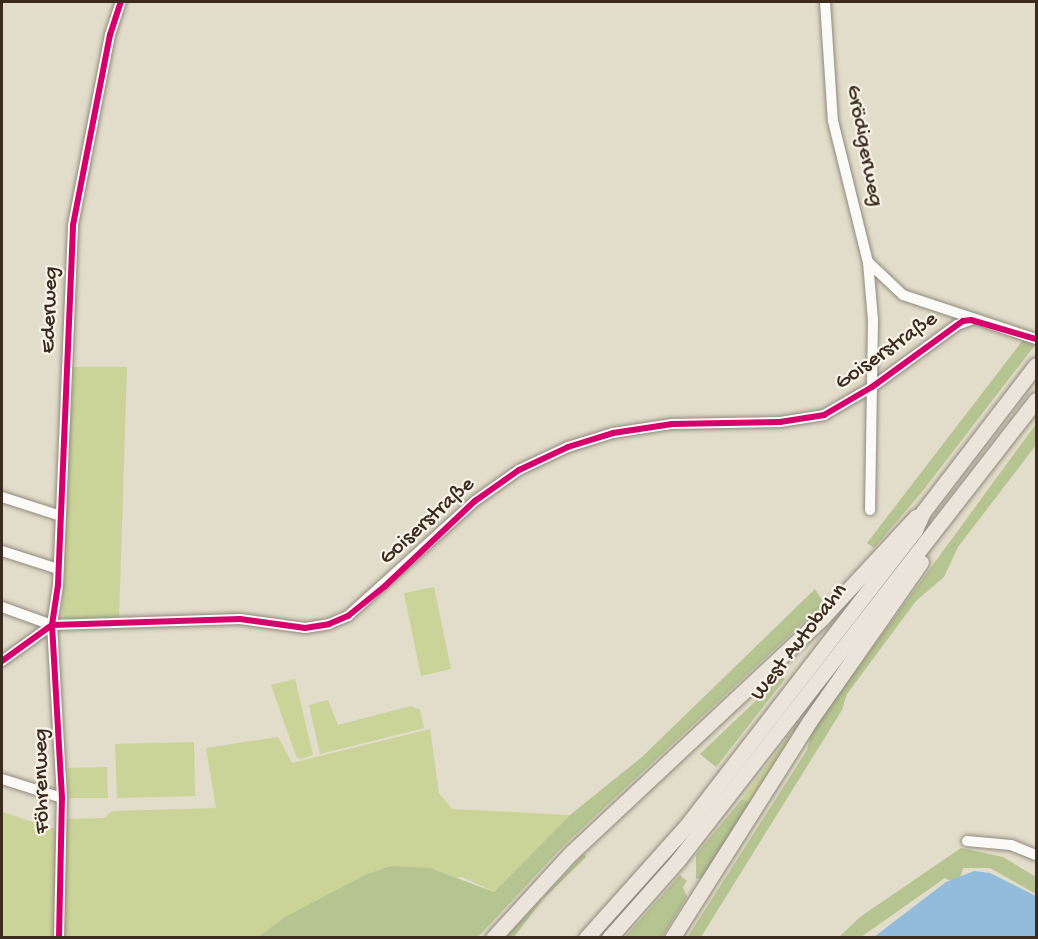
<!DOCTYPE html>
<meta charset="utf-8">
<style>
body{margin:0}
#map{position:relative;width:1038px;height:939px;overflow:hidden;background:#e2dcca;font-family:"Gochi Hand",sans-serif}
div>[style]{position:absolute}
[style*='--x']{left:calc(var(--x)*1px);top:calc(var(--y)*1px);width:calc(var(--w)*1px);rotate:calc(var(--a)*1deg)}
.green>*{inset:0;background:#cad499}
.forest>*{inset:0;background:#b5c491}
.water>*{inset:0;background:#93bcdc}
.roads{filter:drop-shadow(0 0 2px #908a7e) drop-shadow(0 0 2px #908a7e)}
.minor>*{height:10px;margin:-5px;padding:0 5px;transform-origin:5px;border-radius:5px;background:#fbfaf7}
.highway>*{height:15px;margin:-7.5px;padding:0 7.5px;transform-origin:7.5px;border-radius:7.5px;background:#ebe4da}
.cycleway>*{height:6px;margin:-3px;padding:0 3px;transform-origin:3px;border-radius:3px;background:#d6006c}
span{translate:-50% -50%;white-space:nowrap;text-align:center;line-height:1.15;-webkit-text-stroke:4.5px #f7f3e8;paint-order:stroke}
.street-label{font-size:22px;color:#3b2a1e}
.frame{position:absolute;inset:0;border:3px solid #3b2a1e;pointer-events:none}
</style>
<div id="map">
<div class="green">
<div style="clip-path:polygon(72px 367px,127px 367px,119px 621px,69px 622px,62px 615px)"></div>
<div style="clip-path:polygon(434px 587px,451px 669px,421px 676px,404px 593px)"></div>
<div style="clip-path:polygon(295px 679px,313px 755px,300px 759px,296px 756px,271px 685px)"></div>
<div style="clip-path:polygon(328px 700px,338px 725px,411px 706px,420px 710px,424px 728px,320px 754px,309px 705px)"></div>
<div style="clip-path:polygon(804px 716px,750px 803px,742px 799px,763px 770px)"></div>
<div style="clip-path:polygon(430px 729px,439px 793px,452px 809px,570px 815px,494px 892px,462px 877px,322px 898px,258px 937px,2px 938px,2px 812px,64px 832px,63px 819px,104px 818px,113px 811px,216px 808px,206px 748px,278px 737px,292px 763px)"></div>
<div style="clip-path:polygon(194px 742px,195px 796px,117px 798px,115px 744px)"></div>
<div style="clip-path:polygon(107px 767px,108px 798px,68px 798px,68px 768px)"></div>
</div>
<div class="forest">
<div style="clip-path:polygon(1023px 340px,1035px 345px,921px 493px,874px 548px,867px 543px)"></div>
<div style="clip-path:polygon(1036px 424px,1036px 445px,958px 547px,944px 577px,916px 601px,847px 694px,842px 710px,701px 937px,687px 938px,807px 750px,812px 730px)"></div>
<div style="clip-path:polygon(815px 589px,824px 603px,563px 846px,478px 937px,258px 937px,287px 916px,365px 875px,391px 866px,430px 868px,494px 892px,570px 815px,642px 757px)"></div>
<div style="clip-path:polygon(782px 676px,785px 679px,716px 767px,700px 754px)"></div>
<div style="clip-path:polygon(742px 799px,750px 803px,703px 877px,696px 879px,696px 855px)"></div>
<div style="clip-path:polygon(961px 848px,1003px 857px,1036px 877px,1036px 894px,990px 868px,963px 868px,958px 885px,945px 878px,861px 937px,838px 938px,860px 917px)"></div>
<div style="clip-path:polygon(584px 854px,586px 857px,544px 898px,514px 937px,505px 938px)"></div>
<div style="clip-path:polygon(680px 875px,687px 881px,683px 887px,687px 897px,662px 937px,625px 937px)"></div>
</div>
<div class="water">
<div style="clip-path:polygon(974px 871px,990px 873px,1036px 896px,1036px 937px,874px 937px,946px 882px)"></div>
</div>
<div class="roads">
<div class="minor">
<div style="--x:825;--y:2;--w:119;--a:86.2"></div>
<div style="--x:833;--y:121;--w:145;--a:76.1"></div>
<div style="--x:868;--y:262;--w:48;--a:43.3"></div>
<div style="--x:903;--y:295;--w:140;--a:18.3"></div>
<div style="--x:868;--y:262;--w:58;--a:85.1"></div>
<div style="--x:873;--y:320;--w:190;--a:90.9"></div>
<div style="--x:2;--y:497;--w:62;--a:17.9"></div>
<div style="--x:2;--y:551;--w:59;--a:17.8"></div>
<div style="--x:2;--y:607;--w:53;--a:19.8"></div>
<div style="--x:2;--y:661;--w:62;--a:-35.8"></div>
<div style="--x:52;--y:625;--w:188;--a:-1.8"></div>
<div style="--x:240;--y:619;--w:66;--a:7.9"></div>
<div style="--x:305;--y:628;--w:24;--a:-9"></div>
<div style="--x:329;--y:624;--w:21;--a:-23"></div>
<div style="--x:348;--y:616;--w:171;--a:-42.2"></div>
<div style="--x:475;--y:501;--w:54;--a:-35.2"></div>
<div style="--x:519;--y:470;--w:54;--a:-25.1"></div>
<div style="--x:568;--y:447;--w:47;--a:-17.3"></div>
<div style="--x:613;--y:433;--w:60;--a:-8.7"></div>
<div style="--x:672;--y:424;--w:108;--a:-1.1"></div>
<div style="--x:780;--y:422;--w:45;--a:-9"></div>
<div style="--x:824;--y:415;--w:56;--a:-30.3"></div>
<div style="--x:872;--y:387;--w:105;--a:-36.1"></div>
<div style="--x:957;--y:325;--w:15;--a:-20"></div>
<div style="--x:2;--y:779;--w:63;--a:17.6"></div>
<div style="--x:967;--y:841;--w:44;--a:5.2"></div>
<div style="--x:1011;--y:845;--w:27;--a:22"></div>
<div style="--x:59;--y:938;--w:140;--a:-88.8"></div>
<div style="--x:62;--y:798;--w:173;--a:-93.3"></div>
<div style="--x:52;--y:625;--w:40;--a:-81.5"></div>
<div style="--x:58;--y:585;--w:360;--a:-87.6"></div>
<div style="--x:73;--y:225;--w:194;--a:-79"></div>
<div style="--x:110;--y:35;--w:35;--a:-72"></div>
</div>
<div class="highway">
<div style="--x:493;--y:938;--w:115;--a:-47.5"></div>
<div style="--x:571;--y:853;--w:345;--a:-43.1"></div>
<div style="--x:823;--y:617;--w:137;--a:-47.1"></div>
<div style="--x:586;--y:938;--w:152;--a:-48.2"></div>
<div style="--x:687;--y:825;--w:373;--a:-52.3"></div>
<div style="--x:915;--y:530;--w:20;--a:-66"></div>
<div style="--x:923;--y:512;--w:185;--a:-52.5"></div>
<div style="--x:609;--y:938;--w:104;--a:-48.5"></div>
<div style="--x:678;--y:860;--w:583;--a:-52.11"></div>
<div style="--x:672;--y:938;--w:256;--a:-57.6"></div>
<div style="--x:809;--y:722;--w:195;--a:-55"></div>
</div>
</div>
<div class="cycleway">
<div style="--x:2;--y:661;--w:62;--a:-35.8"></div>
<div style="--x:52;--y:625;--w:188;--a:-1.8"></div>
<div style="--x:240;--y:619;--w:66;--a:7.9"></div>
<div style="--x:305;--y:628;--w:24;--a:-9"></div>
<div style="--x:329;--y:624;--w:21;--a:-23"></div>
<div style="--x:348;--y:616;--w:48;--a:-39"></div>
<div style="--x:385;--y:586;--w:124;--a:-43.4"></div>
<div style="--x:475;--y:501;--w:54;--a:-35.2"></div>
<div style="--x:519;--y:470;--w:54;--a:-25.1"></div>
<div style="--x:568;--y:447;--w:47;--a:-17.3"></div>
<div style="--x:613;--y:433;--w:60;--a:-8.7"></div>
<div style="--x:672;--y:424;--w:108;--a:-1.1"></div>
<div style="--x:780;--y:422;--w:45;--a:-9"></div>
<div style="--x:824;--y:415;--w:56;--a:-30.3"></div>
<div style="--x:872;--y:387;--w:112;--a:-36"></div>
<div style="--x:963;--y:321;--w:8;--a:-7"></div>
<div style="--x:971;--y:320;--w:68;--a:16.3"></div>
<div style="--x:59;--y:938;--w:140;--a:-88.8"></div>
<div style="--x:62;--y:798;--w:173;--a:-93.3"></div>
<div style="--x:52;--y:625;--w:40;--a:-81.5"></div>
<div style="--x:58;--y:585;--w:360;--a:-87.6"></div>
<div style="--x:73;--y:225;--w:194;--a:-79"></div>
<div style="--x:110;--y:35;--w:35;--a:-72"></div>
</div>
<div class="street-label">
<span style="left:863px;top:146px;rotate:79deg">Grödigerweg</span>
<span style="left:51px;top:310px;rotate:-88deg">Ederweg</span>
<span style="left:887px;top:352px;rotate:-35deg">Goiserstraße</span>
<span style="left:428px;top:522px;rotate:-42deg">Goiserstraße</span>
<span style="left:800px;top:643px;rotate:-52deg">West Autobahn</span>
<span style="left:43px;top:781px;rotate:-91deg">Föhrenweg</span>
</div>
<div class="frame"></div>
</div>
